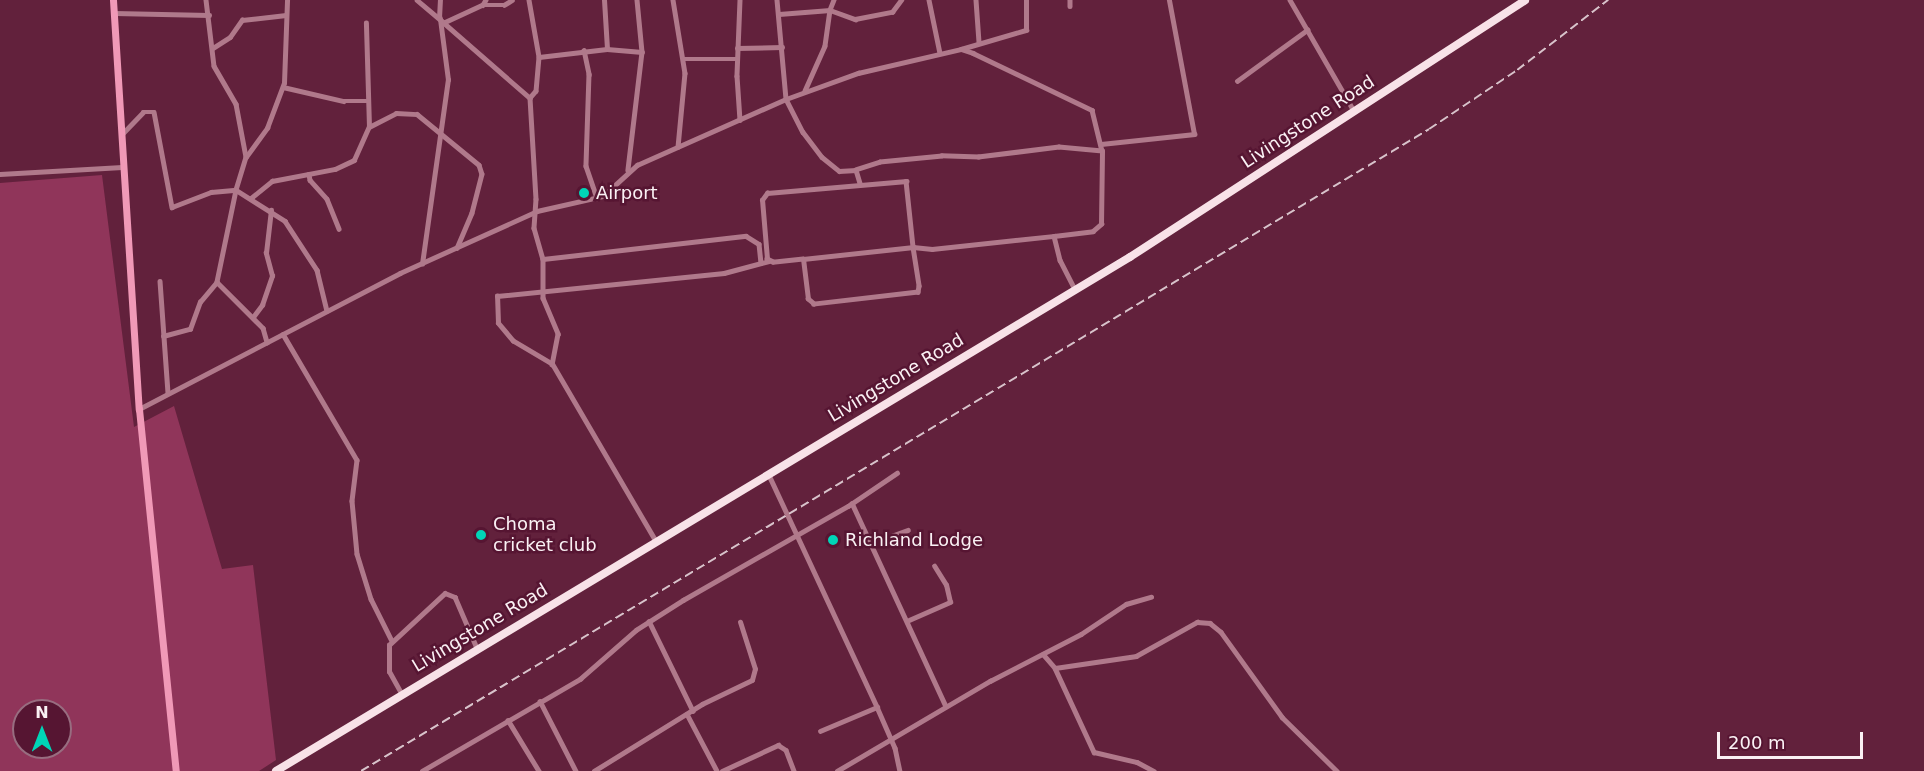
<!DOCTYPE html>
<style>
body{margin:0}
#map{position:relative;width:1924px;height:771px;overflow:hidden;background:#62213c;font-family:"DejaVu Sans",sans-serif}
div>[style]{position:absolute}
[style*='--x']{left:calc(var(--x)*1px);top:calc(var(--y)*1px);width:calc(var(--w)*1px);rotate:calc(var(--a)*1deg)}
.green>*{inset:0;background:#90355a}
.minor>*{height:4.5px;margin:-2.25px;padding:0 2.25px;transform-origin:2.25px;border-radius:2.25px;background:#b0798b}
.secondary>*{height:7px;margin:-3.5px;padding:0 3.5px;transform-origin:3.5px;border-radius:3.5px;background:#f099b7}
.trunk>*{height:8px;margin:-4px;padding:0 4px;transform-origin:4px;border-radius:4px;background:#f8e2e8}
.rail>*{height:1.5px;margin-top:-0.75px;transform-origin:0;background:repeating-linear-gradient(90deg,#d8c3cb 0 9px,transparent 0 13.5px)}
.dots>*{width:16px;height:16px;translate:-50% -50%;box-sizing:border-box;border:3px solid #561532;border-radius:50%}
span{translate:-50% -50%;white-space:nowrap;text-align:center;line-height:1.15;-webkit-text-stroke:5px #561532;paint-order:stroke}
.street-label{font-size:18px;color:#faf1f4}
.poi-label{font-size:18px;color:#faf1f4}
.left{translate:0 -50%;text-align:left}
.north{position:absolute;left:12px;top:699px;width:60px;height:60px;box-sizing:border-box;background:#561532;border:2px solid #986d80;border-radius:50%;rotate:0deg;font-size:16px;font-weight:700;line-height:24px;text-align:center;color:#faf1f4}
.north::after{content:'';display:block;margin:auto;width:21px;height:27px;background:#00d5b7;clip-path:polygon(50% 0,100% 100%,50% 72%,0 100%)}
.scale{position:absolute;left:1717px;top:732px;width:146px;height:27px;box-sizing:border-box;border:3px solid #faf1f4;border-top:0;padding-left:8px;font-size:18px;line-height:21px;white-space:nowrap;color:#faf1f4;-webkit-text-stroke:4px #561532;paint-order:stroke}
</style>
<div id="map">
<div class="green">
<div style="clip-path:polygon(evenodd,102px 175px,134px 427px,174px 406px,222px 569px,253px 565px,276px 760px,259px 771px,0 771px,0 183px,102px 175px,24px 711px,60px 711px,60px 747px,24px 747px,24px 711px)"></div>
</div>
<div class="minor">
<div style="--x:206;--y:0;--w:66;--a:83.1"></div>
<div style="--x:214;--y:66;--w:44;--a:59.9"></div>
<div style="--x:236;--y:104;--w:54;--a:79.3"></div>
<div style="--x:246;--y:157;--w:36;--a:-54"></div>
<div style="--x:267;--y:128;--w:48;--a:-69.3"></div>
<div style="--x:284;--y:83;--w:83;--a:-87.9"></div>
<div style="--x:417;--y:0;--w:33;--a:40"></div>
<div style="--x:486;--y:0;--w:6;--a:121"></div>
<div style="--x:483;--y:5;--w:43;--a:155.2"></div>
<div style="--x:444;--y:23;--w:114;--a:41.1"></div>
<div style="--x:530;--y:98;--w:101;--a:86.6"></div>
<div style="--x:536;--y:199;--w:29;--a:94"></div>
<div style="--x:534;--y:228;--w:32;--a:74"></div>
<div style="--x:543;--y:259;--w:39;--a:90"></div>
<div style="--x:543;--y:298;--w:39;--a:67"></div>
<div style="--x:558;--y:334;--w:31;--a:101"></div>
<div style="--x:529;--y:0;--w:58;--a:80"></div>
<div style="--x:539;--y:57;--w:34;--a:95"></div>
<div style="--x:536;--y:91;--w:9;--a:131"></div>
<div style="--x:637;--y:0;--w:52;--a:84.5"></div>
<div style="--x:673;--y:0;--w:74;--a:80.7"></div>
<div style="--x:685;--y:73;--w:74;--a:95.4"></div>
<div style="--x:740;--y:0;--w:76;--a:92.3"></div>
<div style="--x:737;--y:76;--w:44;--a:86.1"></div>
<div style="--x:777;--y:0;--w:99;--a:84.8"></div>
<div style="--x:786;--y:99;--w:37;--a:63"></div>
<div style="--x:803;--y:132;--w:31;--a:53"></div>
<div style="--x:822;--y:157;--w:22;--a:39"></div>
<div style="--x:839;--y:171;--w:17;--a:-3"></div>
<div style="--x:856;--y:170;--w:14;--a:73"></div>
<div style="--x:834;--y:0;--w:11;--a:112"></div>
<div style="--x:830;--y:10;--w:27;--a:20"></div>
<div style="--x:855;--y:19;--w:38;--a:-11"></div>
<div style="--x:892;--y:12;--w:15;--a:-53"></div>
<div style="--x:929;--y:0;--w:54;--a:78.3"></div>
<div style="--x:976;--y:0;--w:42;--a:85.9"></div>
<div style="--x:1070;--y:0;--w:6;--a:90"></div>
<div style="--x:1290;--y:0;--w:128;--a:60"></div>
<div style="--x:483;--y:5;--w:21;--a:0"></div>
<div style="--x:504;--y:5;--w:9;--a:-32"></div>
<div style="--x:114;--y:13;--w:95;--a:1.2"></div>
<div style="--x:779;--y:14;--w:51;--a:-4.5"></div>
<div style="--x:830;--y:10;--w:36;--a:98"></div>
<div style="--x:825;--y:46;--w:49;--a:114"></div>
<div style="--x:439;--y:18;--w:18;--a:-87"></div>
<div style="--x:213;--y:48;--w:20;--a:-33"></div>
<div style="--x:230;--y:37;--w:21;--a:-55"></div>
<div style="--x:242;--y:20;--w:44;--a:-6.5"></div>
<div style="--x:737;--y:48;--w:45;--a:-1.3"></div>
<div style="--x:607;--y:49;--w:35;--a:5"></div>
<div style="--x:642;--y:52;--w:119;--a:96.8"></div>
<div style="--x:961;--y:49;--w:68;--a:-16.3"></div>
<div style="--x:1026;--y:30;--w:30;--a:-90"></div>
<div style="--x:584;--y:50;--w:25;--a:78"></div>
<div style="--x:589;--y:74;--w:92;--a:91.9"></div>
<div style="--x:586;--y:166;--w:34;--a:71"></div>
<div style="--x:539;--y:57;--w:68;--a:-6.7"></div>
<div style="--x:607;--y:49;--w:49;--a:-93.5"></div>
<div style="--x:684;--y:59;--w:53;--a:0"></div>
<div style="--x:1237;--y:81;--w:87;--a:-36.1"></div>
<div style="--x:283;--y:87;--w:62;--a:13.1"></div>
<div style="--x:343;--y:101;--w:24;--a:0"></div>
<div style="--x:369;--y:127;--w:30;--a:-27"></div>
<div style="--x:396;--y:113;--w:21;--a:3"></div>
<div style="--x:417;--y:114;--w:80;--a:39.4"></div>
<div style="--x:479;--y:165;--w:9;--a:72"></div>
<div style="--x:482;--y:174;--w:40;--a:104.4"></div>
<div style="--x:472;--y:213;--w:38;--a:113"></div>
<div style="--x:122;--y:134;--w:30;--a:-46"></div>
<div style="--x:143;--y:112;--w:11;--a:0"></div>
<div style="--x:154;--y:112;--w:97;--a:79.3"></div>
<div style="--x:172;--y:207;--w:42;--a:-21"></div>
<div style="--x:211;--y:192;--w:25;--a:-5"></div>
<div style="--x:236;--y:190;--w:94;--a:101.7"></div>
<div style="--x:217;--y:282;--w:65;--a:45"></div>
<div style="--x:263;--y:328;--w:15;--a:74"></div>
<div style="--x:1101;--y:144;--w:94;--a:-6.1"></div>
<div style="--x:1194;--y:134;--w:136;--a:-100.6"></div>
<div style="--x:246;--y:157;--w:34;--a:107"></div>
<div style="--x:236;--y:190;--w:58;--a:32.3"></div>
<div style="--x:285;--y:221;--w:59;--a:56.9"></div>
<div style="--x:317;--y:270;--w:42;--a:76.3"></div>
<div style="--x:0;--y:174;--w:122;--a:-3.3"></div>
<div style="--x:309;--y:174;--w:6;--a:81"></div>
<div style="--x:310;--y:180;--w:25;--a:48"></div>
<div style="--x:327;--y:199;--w:32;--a:68"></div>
<div style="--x:251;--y:198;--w:27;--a:-39"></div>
<div style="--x:272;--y:181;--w:64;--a:-10.8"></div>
<div style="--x:335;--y:169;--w:21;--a:-25"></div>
<div style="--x:354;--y:160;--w:36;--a:-66"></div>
<div style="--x:369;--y:127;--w:104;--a:-91.7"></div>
<div style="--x:1054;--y:236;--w:25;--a:76"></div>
<div style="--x:1060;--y:260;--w:33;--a:63"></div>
<div style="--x:543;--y:259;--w:204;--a:-6.5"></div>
<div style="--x:746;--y:236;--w:15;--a:32"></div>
<div style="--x:759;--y:244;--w:19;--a:84"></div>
<div style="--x:803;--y:259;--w:30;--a:174"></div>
<div style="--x:773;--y:262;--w:7;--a:-153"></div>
<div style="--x:767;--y:259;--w:59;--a:-94.8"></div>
<div style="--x:762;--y:200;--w:9;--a:-54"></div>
<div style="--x:767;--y:193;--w:140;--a:-4.9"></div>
<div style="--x:906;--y:181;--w:66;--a:83.9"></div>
<div style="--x:913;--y:247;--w:39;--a:81"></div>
<div style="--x:919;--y:286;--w:6;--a:99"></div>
<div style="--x:918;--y:292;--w:105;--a:173.4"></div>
<div style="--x:814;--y:304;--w:8;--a:-140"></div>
<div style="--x:808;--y:299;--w:40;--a:-97.1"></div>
<div style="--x:803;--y:259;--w:111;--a:-6.2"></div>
<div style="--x:913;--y:247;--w:19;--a:6"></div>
<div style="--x:932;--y:249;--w:123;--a:-6.1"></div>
<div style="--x:1054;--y:236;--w:39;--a:-7"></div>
<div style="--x:1093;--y:231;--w:11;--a:-41"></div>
<div style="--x:1101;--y:224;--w:73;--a:-89.2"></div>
<div style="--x:1102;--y:151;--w:43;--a:-174.7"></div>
<div style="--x:1059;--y:147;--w:81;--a:172.9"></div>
<div style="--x:979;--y:157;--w:37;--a:-178"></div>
<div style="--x:942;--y:156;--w:62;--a:174.5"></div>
<div style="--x:880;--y:162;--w:25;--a:162"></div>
<div style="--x:422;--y:264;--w:186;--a:-82"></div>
<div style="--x:448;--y:80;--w:62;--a:-97.5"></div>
<div style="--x:160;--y:281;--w:112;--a:85.9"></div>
<div style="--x:253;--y:317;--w:15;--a:-53"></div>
<div style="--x:262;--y:305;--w:31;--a:-71"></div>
<div style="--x:272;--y:276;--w:24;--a:-105"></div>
<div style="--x:266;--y:253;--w:43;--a:-83.4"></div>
<div style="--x:283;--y:334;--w:146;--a:59.6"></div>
<div style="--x:357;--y:460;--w:41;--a:97"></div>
<div style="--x:352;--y:501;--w:53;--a:84.6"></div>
<div style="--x:357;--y:554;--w:47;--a:72.7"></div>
<div style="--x:371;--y:599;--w:47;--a:63.4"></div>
<div style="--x:163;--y:336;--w:28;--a:-15"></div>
<div style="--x:190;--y:329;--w:29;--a:-70"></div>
<div style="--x:200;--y:302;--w:26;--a:-50"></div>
<div style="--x:139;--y:409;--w:294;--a:-27.5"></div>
<div style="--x:400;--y:273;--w:150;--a:-24.3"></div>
<div style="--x:537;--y:211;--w:68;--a:-12.8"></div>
<div style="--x:603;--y:196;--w:46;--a:-42.4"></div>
<div style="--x:637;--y:165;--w:163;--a:-23.9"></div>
<div style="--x:786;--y:99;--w:77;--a:-19.9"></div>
<div style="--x:858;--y:73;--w:106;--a:-13.1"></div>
<div style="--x:961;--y:49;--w:13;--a:18"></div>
<div style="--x:973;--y:53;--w:132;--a:25.6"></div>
<div style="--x:1092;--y:110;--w:42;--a:76.3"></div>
<div style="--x:769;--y:475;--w:256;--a:65"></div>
<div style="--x:877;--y:707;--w:45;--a:66.3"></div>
<div style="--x:895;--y:748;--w:24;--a:78"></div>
<div style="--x:852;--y:503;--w:224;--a:65.2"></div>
<div style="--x:656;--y:542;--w:206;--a:-120.3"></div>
<div style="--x:552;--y:364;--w:45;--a:-149.5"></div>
<div style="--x:513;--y:341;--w:23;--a:-130"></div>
<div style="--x:498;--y:323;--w:27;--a:-92"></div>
<div style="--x:497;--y:296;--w:228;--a:-5.8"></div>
<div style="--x:724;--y:273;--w:47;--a:-14.9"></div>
<div style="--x:872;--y:543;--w:38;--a:-20"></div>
<div style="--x:909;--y:620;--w:45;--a:-23.7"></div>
<div style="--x:950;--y:602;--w:17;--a:-103"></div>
<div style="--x:946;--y:585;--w:22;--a:-122"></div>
<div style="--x:649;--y:621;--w:100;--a:63.9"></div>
<div style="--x:1043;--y:654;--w:18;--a:49"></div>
<div style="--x:1055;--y:668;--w:93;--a:65.1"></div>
<div style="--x:1094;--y:752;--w:44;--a:13.1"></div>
<div style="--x:1137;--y:762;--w:19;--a:28"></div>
<div style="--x:1055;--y:668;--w:82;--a:-8.4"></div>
<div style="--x:1136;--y:656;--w:70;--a:-29.1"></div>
<div style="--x:1197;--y:622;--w:13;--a:4"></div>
<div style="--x:1210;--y:623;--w:14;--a:39"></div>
<div style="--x:1221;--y:632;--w:105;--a:54.3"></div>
<div style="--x:1282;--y:717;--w:77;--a:44.5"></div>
<div style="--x:402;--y:695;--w:26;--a:-119"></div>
<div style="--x:389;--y:672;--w:27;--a:-90"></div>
<div style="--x:389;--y:645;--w:76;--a:-42.9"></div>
<div style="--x:445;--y:593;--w:11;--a:22"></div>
<div style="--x:455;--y:597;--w:56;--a:66.7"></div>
<div style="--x:540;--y:701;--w:79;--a:62.8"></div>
<div style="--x:687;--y:714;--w:64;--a:62.2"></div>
<div style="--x:508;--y:720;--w:60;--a:58.7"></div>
<div style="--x:820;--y:731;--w:62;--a:-22.8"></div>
<div style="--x:422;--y:771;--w:183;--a:-30.2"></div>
<div style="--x:580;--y:679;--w:74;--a:-41.2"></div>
<div style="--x:636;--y:630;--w:56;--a:-32.6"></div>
<div style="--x:683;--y:600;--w:190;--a:-29.7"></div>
<div style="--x:848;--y:506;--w:59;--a:-34"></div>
<div style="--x:594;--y:771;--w:127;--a:-31.8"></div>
<div style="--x:702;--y:704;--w:55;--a:-25.6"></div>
<div style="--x:752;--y:680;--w:11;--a:-75"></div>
<div style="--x:755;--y:669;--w:49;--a:-107.7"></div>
<div style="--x:722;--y:771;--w:62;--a:-24.9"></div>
<div style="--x:778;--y:745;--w:9;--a:32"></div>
<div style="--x:786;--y:750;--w:22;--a:69"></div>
<div style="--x:837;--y:771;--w:178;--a:-30.5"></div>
<div style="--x:990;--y:681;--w:102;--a:-27.3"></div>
<div style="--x:1081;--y:634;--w:54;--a:-33.7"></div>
<div style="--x:1126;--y:604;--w:26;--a:-16"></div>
</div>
<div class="secondary">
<div style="--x:113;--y:0;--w:410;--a:86.4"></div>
<div style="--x:139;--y:409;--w:364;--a:84.2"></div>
</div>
<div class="trunk">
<div style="--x:276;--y:771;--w:997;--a:-31.04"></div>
<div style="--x:1130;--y:257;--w:471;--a:-33"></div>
</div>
<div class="rail">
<div style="--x:361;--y:771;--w:1246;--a:-31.01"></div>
<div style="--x:1429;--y:129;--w:106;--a:-33.8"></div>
<div style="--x:1517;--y:70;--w:115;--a:-37.6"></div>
</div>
<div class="dots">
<div style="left:584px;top:193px;background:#00d5b7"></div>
<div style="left:481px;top:535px;background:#00d5b7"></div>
<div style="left:833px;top:540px;background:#00d5b7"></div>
</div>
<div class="street-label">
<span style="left:1308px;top:122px;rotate:-33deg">Livingstone Road</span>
<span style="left:896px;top:378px;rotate:-31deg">Livingstone Road</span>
<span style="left:480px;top:628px;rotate:-31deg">Livingstone Road</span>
</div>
<div class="poi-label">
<span class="left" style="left:596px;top:193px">Airport</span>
<span class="left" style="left:493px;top:535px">Choma<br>cricket club</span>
<span class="left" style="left:845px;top:540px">Richland Lodge</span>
</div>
<div class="north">N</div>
<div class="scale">200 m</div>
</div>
